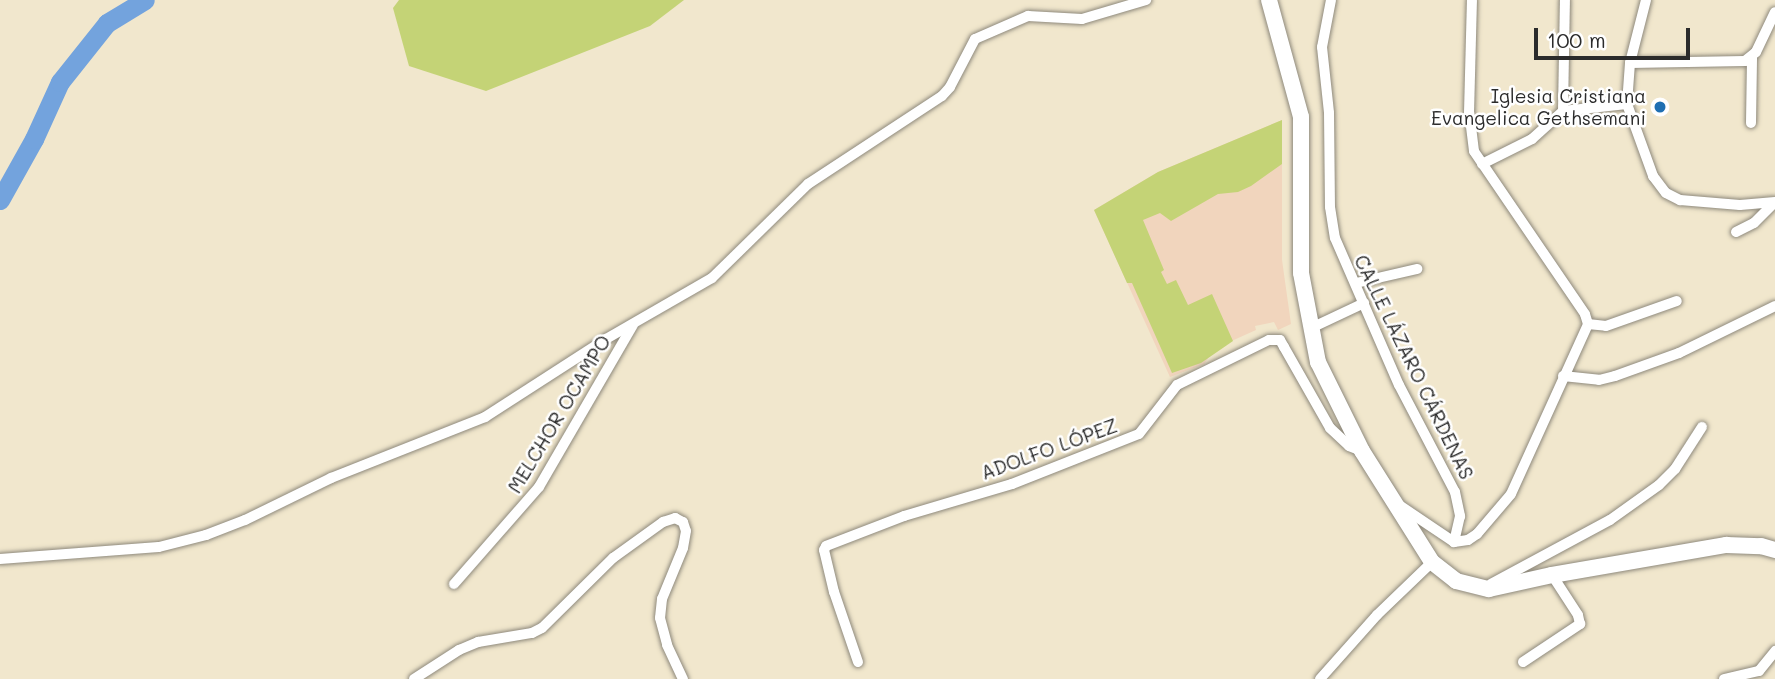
<!DOCTYPE html>
<meta charset="utf-8">
<style>
body{margin:0}
#map{position:relative;width:1775px;height:679px;overflow:hidden;background:#f1e7cd;font-family:Mali,sans-serif}
div>[style]{position:absolute}
[style*='--x']{left:calc(var(--x)*1px);top:calc(var(--y)*1px);width:calc(var(--w)*1px);rotate:calc(var(--a)*1deg)}
.built>*{inset:0;background:#f1d5bd}
.green>*{inset:0;background:#c4d376}
.river>*{height:19px;margin:-9.5px;padding:0 9.5px;transform-origin:9.5px;border-radius:9.5px;background:#73a3dd}
.roads{filter:drop-shadow(0 0 2px #8e897c) drop-shadow(0 0 2px #8e897c)}
.street>*{height:10px;margin:-5px;padding:0 5px;transform-origin:5px;border-radius:5px;background:#fff}
.secondary>*{height:16px;margin:-8px;padding:0 8px;transform-origin:8px;border-radius:8px;background:#fff}
.dots>*{width:19px;height:19px;translate:-50% -50%;box-sizing:border-box;border:4px solid #fff;border-radius:50%}
span{translate:-50% -50%;white-space:nowrap;text-align:center;line-height:1.15;-webkit-text-stroke:5px #fff;paint-order:stroke}
.poi-label{font-size:19px;color:#2b2b2b}
.right{translate:-100% -50%;text-align:right}
.street-label{font-size:19px;color:#2b2b2b}
.scale{position:absolute;left:1534px;top:28px;width:156px;height:32px;box-sizing:border-box;border:4px solid #2b2b2b;border-top:0;padding-left:9px;font-size:21px;line-height:24px;white-space:nowrap;color:#2b2b2b;-webkit-text-stroke:5px #fff;paint-order:stroke}
</style>
<div id="map">
<div class="built">
<div style="clip-path:polygon(1282px 120px,1282px 260px,1291px 324px,1278px 330px,1274px 322px,1255px 326px,1256px 330px,1207px 352px,1209px 357px,1204px 364px,1170px 377px,1094px 210px,1158px 172px)"></div>
</div>
<div class="green">
<div style="clip-path:polygon(399px 0,684px 0,650px 26px,486px 91px,409px 66px,393px 8px)"></div>
<div style="clip-path:polygon(1282px 120px,1282px 164px,1251px 186px,1238px 192px,1218px 194px,1171px 221px,1160px 213px,1143px 220px,1164px 270px,1161px 272px,1167px 284px,1176px 280px,1188px 305px,1212px 294px,1233px 341px,1201px 363px,1172px 373px,1132px 283px,1127px 283px,1094px 210px,1158px 172px)"></div>
</div>
<div class="river">
<div style="--x:0;--y:200;--w:70;--a:-60.9"></div>
<div style="--x:34;--y:139;--w:63;--a:-65.5"></div>
<div style="--x:60;--y:82;--w:75;--a:-51.5"></div>
<div style="--x:107;--y:23;--w:44;--a:-31.2"></div>
</div>
<div class="roads">
<div class="street">
<div style="--x:1331;--y:0;--w:48;--a:100.8"></div>
<div style="--x:1322;--y:47;--w:66;--a:83.9"></div>
<div style="--x:1329;--y:113;--w:94;--a:89.4"></div>
<div style="--x:1330;--y:207;--w:31;--a:81"></div>
<div style="--x:1335;--y:238;--w:160;--a:66.5"></div>
<div style="--x:1399;--y:385;--w:121;--a:62.4"></div>
<div style="--x:1455;--y:492;--w:25;--a:78"></div>
<div style="--x:1460;--y:516;--w:27;--a:103"></div>
<div style="--x:1646;--y:0;--w:65;--a:104.3"></div>
<div style="--x:1630;--y:63;--w:41;--a:94.2"></div>
<div style="--x:1627;--y:104;--w:77;--a:70.1"></div>
<div style="--x:1653;--y:176;--w:21;--a:53"></div>
<div style="--x:1666;--y:193;--w:16;--a:27"></div>
<div style="--x:1680;--y:200;--w:60;--a:4.8"></div>
<div style="--x:1740;--y:205;--w:35;--a:-5"></div>
<div style="--x:1630;--y:63;--w:115;--a:-1"></div>
<div style="--x:1745;--y:61;--w:14;--a:-39"></div>
<div style="--x:1756;--y:52;--w:44;--a:-64.6"></div>
<div style="--x:1563;--y:111;--w:111;--a:-89"></div>
<div style="--x:1751;--y:123;--w:66;--a:-89.1"></div>
<div style="--x:1482;--y:164;--w:56;--a:-26.6"></div>
<div style="--x:1532;--y:139;--w:42;--a:-42.1"></div>
<div style="--x:1563;--y:111;--w:64;--a:-6.2"></div>
<div style="--x:1736;--y:232;--w:20;--a:-27"></div>
<div style="--x:1754;--y:223;--w:28;--a:-45"></div>
<div style="--x:1356;--y:283;--w:63;--a:-12.9"></div>
<div style="--x:1588;--y:324;--w:18;--a:6"></div>
<div style="--x:1606;--y:326;--w:75;--a:-19.4"></div>
<div style="--x:1309;--y:329;--w:61;--a:-25.3"></div>
<div style="--x:1563;--y:376;--w:36;--a:6"></div>
<div style="--x:1599;--y:380;--w:16;--a:-14"></div>
<div style="--x:1615;--y:376;--w:68;--a:-19.8"></div>
<div style="--x:1679;--y:353;--w:107;--a:-26.1"></div>
<div style="--x:1399;--y:505;--w:66;--a:33.9"></div>
<div style="--x:1454;--y:542;--w:14;--a:-8"></div>
<div style="--x:1468;--y:540;--w:11;--a:-34"></div>
<div style="--x:1477;--y:534;--w:52;--a:-49.6"></div>
<div style="--x:1511;--y:494;--w:187;--a:-65.6"></div>
<div style="--x:1588;--y:324;--w:10;--a:-107"></div>
<div style="--x:1585;--y:314;--w:197;--a:-124.3"></div>
<div style="--x:1474;--y:151;--w:38;--a:-97"></div>
<div style="--x:1469;--y:113;--w:113;--a:-88.5"></div>
<div style="--x:0;--y:559;--w:159;--a:-4.3"></div>
<div style="--x:159;--y:547;--w:49;--a:-14.3"></div>
<div style="--x:206;--y:535;--w:42;--a:-21"></div>
<div style="--x:245;--y:520;--w:96;--a:-26"></div>
<div style="--x:331;--y:478;--w:166;--a:-21.6"></div>
<div style="--x:485;--y:417;--w:144;--a:-32.8"></div>
<div style="--x:606;--y:339;--w:122;--a:-29.9"></div>
<div style="--x:712;--y:278;--w:134;--a:-44.4"></div>
<div style="--x:808;--y:184;--w:160;--a:-33.3"></div>
<div style="--x:942;--y:96;--w:12;--a:-48"></div>
<div style="--x:950;--y:87;--w:54;--a:-62.5"></div>
<div style="--x:975;--y:39;--w:58;--a:-23.5"></div>
<div style="--x:1028;--y:16;--w:54;--a:3.2"></div>
<div style="--x:1082;--y:19;--w:67;--a:-16.5"></div>
<div style="--x:454;--y:584;--w:129;--a:-48.8"></div>
<div style="--x:539;--y:487;--w:187;--a:-59.9"></div>
<div style="--x:1491;--y:584;--w:135;--a:-28.3"></div>
<div style="--x:1610;--y:520;--w:60;--a:-35.5"></div>
<div style="--x:1659;--y:485;--w:23;--a:-45"></div>
<div style="--x:1675;--y:469;--w:50;--a:-57.3"></div>
<div style="--x:858;--y:662;--w:74;--a:-108.9"></div>
<div style="--x:834;--y:592;--w:43;--a:-103.4"></div>
<div style="--x:824;--y:550;--w:4;--a:-63"></div>
<div style="--x:826;--y:546;--w:84;--a:-21"></div>
<div style="--x:904;--y:516;--w:113;--a:-16.5"></div>
<div style="--x:1012;--y:484;--w:136;--a:-21.5"></div>
<div style="--x:1139;--y:434;--w:62;--a:-52.2"></div>
<div style="--x:1177;--y:385;--w:102;--a:-26.1"></div>
<div style="--x:1269;--y:340;--w:11;--a:0"></div>
<div style="--x:1280;--y:340;--w:8;--a:60"></div>
<div style="--x:1284;--y:347;--w:93;--a:60.4"></div>
<div style="--x:1330;--y:428;--w:26;--a:43"></div>
<div style="--x:1349;--y:446;--w:14;--a:21"></div>
<div style="--x:1523;--y:662;--w:69;--a:-33.7"></div>
<div style="--x:1580;--y:624;--w:9;--a:-103"></div>
<div style="--x:1578;--y:615;--w:48;--a:-123"></div>
<div style="--x:414;--y:679;--w:54;--a:-32.8"></div>
<div style="--x:459;--y:650;--w:21;--a:-23"></div>
<div style="--x:478;--y:642;--w:55;--a:-9.5"></div>
<div style="--x:532;--y:633;--w:11;--a:-27"></div>
<div style="--x:542;--y:628;--w:100;--a:-44.6"></div>
<div style="--x:613;--y:558;--w:62;--a:-35.8"></div>
<div style="--x:663;--y:522;--w:13;--a:-18"></div>
<div style="--x:675;--y:518;--w:9;--a:27"></div>
<div style="--x:683;--y:522;--w:9;--a:72"></div>
<div style="--x:686;--y:531;--w:17;--a:100"></div>
<div style="--x:683;--y:548;--w:55;--a:112.4"></div>
<div style="--x:662;--y:599;--w:19;--a:96"></div>
<div style="--x:660;--y:618;--w:28;--a:75"></div>
<div style="--x:667;--y:645;--w:38;--a:65"></div>
<div style="--x:1320;--y:679;--w:86;--a:-48.3"></div>
<div style="--x:1377;--y:615;--w:76;--a:-43.9"></div>
<div style="--x:1724;--y:679;--w:36;--a:-13"></div>
<div style="--x:1759;--y:671;--w:26;--a:-51"></div>
</div>
<div class="secondary">
<div style="--x:1269;--y:0;--w:121;--a:74.7"></div>
<div style="--x:1301;--y:117;--w:156;--a:90"></div>
<div style="--x:1301;--y:273;--w:91;--a:79.2"></div>
<div style="--x:1318;--y:362;--w:99;--a:63.7"></div>
<div style="--x:1362;--y:451;--w:131;--a:57.8"></div>
<div style="--x:1432;--y:562;--w:31;--a:38"></div>
<div style="--x:1456;--y:581;--w:34;--a:14"></div>
<div style="--x:1489;--y:589;--w:65;--a:-12.5"></div>
<div style="--x:1552;--y:575;--w:177;--a:-9.8"></div>
<div style="--x:1726;--y:545;--w:35;--a:2"></div>
<div style="--x:1761;--y:546;--w:15;--a:16"></div>
</div>
</div>
<div class="dots">
<div style="left:1660px;top:107px;background:#1f6fb2"></div>
</div>
<div class="poi-label">
<span class="right" style="left:1646px;top:107px">Iglesia Cristiana<br>Evangelica Gethsemani</span>
</div>
<div class="street-label">
<span style="left:1414px;top:367px;rotate:64deg">CALLE LÁZARO CÁRDENAS</span>
<span style="left:559px;top:414px;rotate:-59deg">MELCHOR OCAMPO</span>
<span style="left:1049px;top:449px;rotate:-20deg">ADOLFO LÓPEZ</span>
</div>
<div class="scale">100 m</div>
</div>
